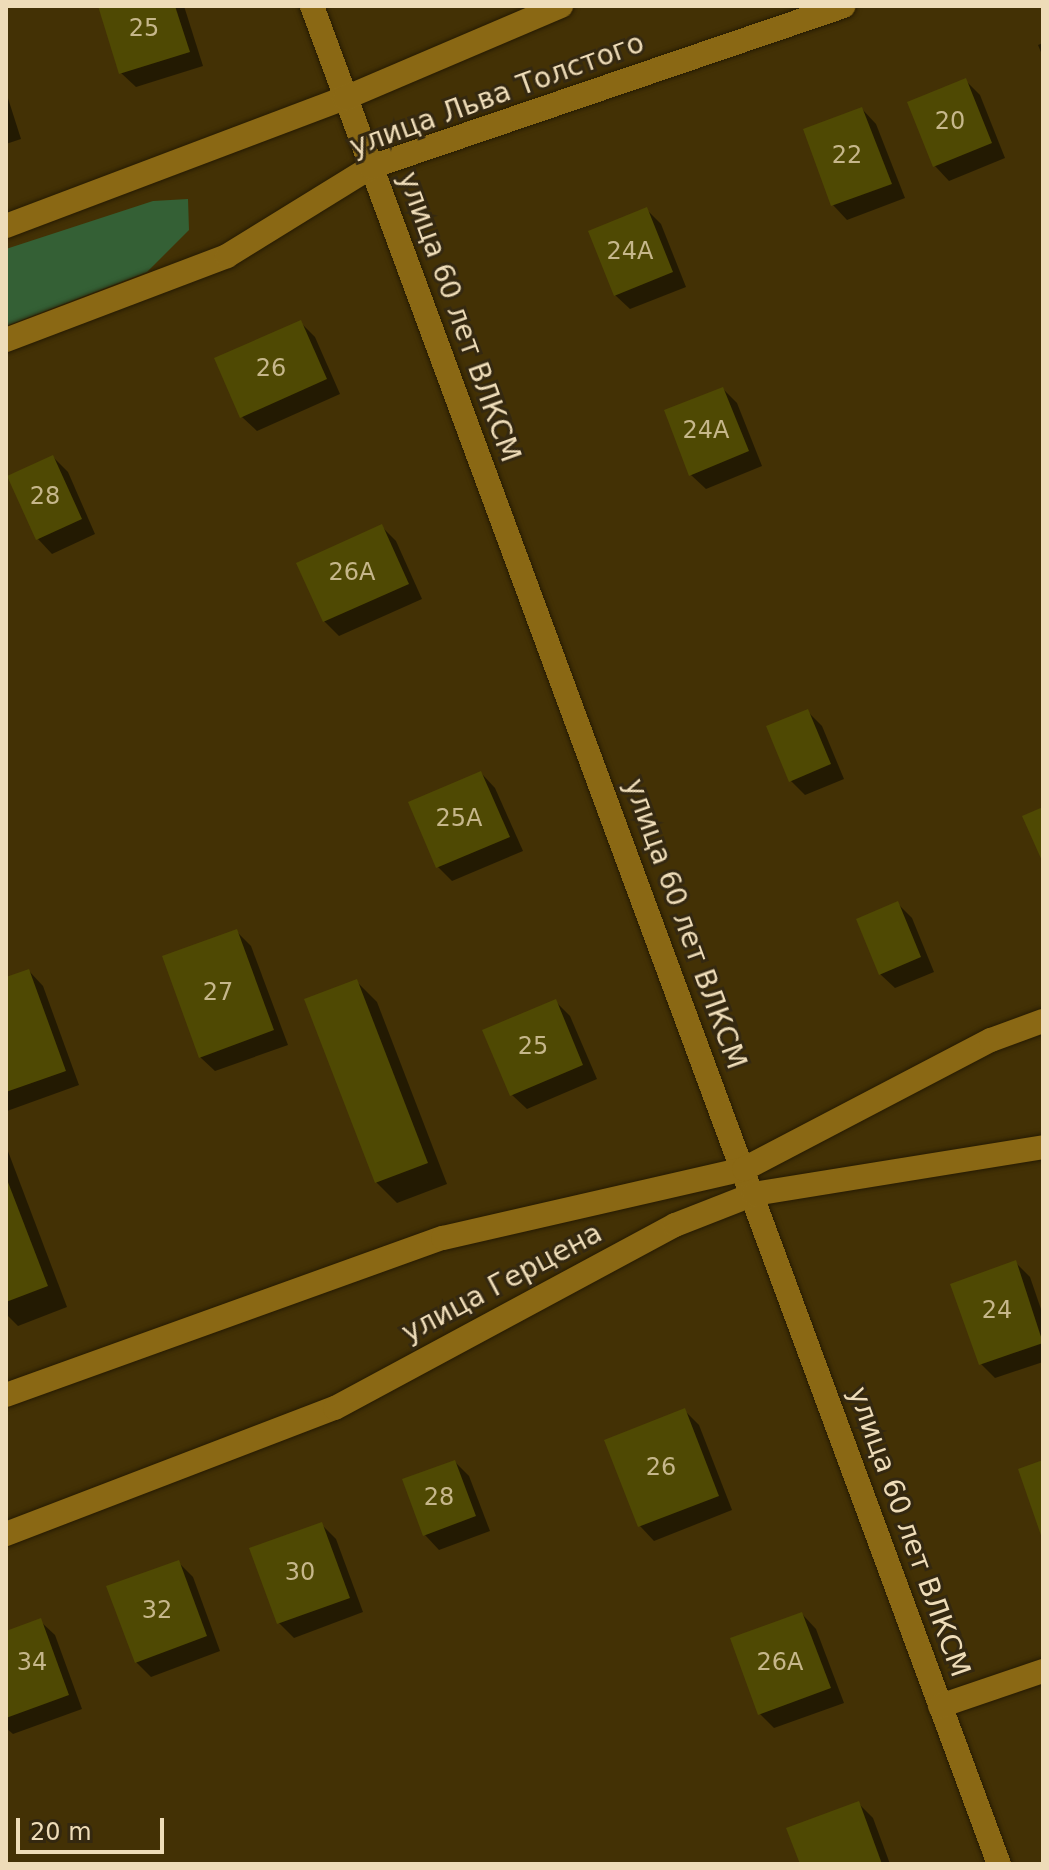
<!DOCTYPE html>
<meta charset="utf-8">
<style>
body{margin:0}
#map{position:relative;width:1049px;height:1870px;overflow:hidden;background:#433105;font-family:"DejaVu Sans",sans-serif}
div>[style]{position:absolute}
[style*='--x']{left:calc(var(--x)*1px);top:calc(var(--y)*1px);width:calc(var(--w)*1px);rotate:calc(var(--a)*1deg)}
.green>*{inset:0;background:#346035}
.shadow>*{inset:0;background:#0007}
.building>*{inset:0;background:#4f4903}
.roads{filter:drop-shadow(0 0 2px #251a03) drop-shadow(0 0 2px #251a03)}
.minor>*{height:24px;margin:-12px;padding:0 12px;transform-origin:12px;border-radius:12px;background:#8a6814}
span{translate:-50% -50%;white-space:nowrap;text-align:center;line-height:1.15;-webkit-text-stroke:6px #342810;paint-order:stroke}
.number-label{font-size:24px;color:#c6b78b}
.number-label span{-webkit-text-stroke-width:0}
.street-label{font-size:28px;color:#eedcb8}
.frame{position:absolute;inset:0;border:8px solid #eedcb8;pointer-events:none}
.scale{position:absolute;left:16px;top:1818px;width:148px;height:36px;box-sizing:border-box;border:4px solid #eedcb8;border-top:0;padding-left:10px;font-size:24px;line-height:28px;white-space:nowrap;color:#eedcb8;-webkit-text-stroke:6px #342810;paint-order:stroke}
</style>
<div id="map">
<div class="green">
<div style="clip-path:polygon(188px 199px,189px 230px,147px 272px,6px 326px,6px 249px,153px 201px)"></div>
</div>
<div class="shadow">
<div style="clip-path:polygon(100px 6px,184px 6px,203px 66px,136px 87px,121px 73px)"></div>
<div style="clip-path:polygon(1043px 43px,1043px 57px,1038px 45px)"></div>
<div style="clip-path:polygon(966px 81px,980px 95px,1005px 158px,949px 181px,935px 166px)"></div>
<div style="clip-path:polygon(6px 92px,21px 139px,6px 144px)"></div>
<div style="clip-path:polygon(862px 109px,876px 124px,905px 198px,847px 220px,833px 205px)"></div>
<div style="clip-path:polygon(646px 209px,661px 224px,686px 287px,630px 309px,615px 295px)"></div>
<div style="clip-path:polygon(300px 322px,315px 337px,340px 394px,257px 431px,242px 417px)"></div>
<div style="clip-path:polygon(723px 389px,737px 403px,762px 466px,706px 489px,691px 475px)"></div>
<div style="clip-path:polygon(53px 457px,68px 472px,95px 534px,52px 554px,38px 539px)"></div>
<div style="clip-path:polygon(382px 527px,396px 541px,422px 599px,339px 636px,324px 621px)"></div>
<div style="clip-path:polygon(807px 711px,822px 726px,844px 779px,805px 795px,791px 781px)"></div>
<div style="clip-path:polygon(481px 773px,495px 788px,523px 851px,452px 881px,438px 867px)"></div>
<div style="clip-path:polygon(897px 903px,912px 918px,934px 972px,895px 988px,880px 974px)"></div>
<div style="clip-path:polygon(237px 932px,251px 946px,288px 1045px,215px 1071px,200px 1057px)"></div>
<div style="clip-path:polygon(29px 971px,43px 986px,79px 1085px,7px 1111px,6px 980px)"></div>
<div style="clip-path:polygon(356px 981px,377px 1002px,447px 1184px,397px 1203px,376px 1182px)"></div>
<div style="clip-path:polygon(555px 1001px,570px 1016px,597px 1079px,527px 1109px,512px 1095px)"></div>
<div style="clip-path:polygon(6px 1146px,67px 1307px,18px 1326px,6px 1314px)"></div>
<div style="clip-path:polygon(1016px 1263px,1030px 1277px,1043px 1315px,1043px 1362px,995px 1378px,981px 1364px)"></div>
<div style="clip-path:polygon(684px 1410px,699px 1425px,732px 1510px,654px 1541px,640px 1526px)"></div>
<div style="clip-path:polygon(455px 1462px,469px 1476px,490px 1531px,439px 1550px,425px 1535px)"></div>
<div style="clip-path:polygon(321px 1524px,336px 1539px,363px 1612px,294px 1638px,279px 1623px,252px 1549px)"></div>
<div style="clip-path:polygon(178px 1562px,193px 1577px,220px 1651px,151px 1677px,136px 1662px)"></div>
<div style="clip-path:polygon(802px 1614px,816px 1629px,844px 1703px,774px 1728px,760px 1714px)"></div>
<div style="clip-path:polygon(40px 1621px,55px 1635px,82px 1709px,13px 1734px,6px 1728px,6px 1633px)"></div>
<div style="clip-path:polygon(858px 1803px,873px 1818px,890px 1864px,802px 1864px)"></div>
</div>
<div class="building">
<div style="clip-path:polygon(98px 6px,175px 6px,190px 52px,119px 74px)"></div>
<div style="clip-path:polygon(966px 78px,992px 143px,933px 167px,907px 102px)"></div>
<div style="clip-path:polygon(862px 107px,892px 184px,831px 206px,803px 129px)"></div>
<div style="clip-path:polygon(647px 207px,673px 272px,614px 296px,588px 231px)"></div>
<div style="clip-path:polygon(301px 320px,327px 379px,240px 418px,214px 358px)"></div>
<div style="clip-path:polygon(723px 387px,749px 451px,689px 476px,664px 410px)"></div>
<div style="clip-path:polygon(53px 455px,82px 519px,36px 540px,7px 476px)"></div>
<div style="clip-path:polygon(382px 524px,409px 584px,323px 622px,296px 563px)"></div>
<div style="clip-path:polygon(808px 709px,831px 764px,789px 782px,766px 726px)"></div>
<div style="clip-path:polygon(481px 771px,510px 837px,436px 868px,408px 802px)"></div>
<div style="clip-path:polygon(1043px 807px,1043px 863px,1022px 816px)"></div>
<div style="clip-path:polygon(898px 901px,921px 957px,879px 975px,856px 919px)"></div>
<div style="clip-path:polygon(237px 929px,274px 1030px,199px 1058px,162px 956px)"></div>
<div style="clip-path:polygon(29px 969px,66px 1071px,6px 1092px,6px 977px)"></div>
<div style="clip-path:polygon(357px 979px,428px 1163px,375px 1183px,304px 999px)"></div>
<div style="clip-path:polygon(556px 999px,583px 1065px,510px 1096px,482px 1030px)"></div>
<div style="clip-path:polygon(6px 1177px,48px 1286px,6px 1302px)"></div>
<div style="clip-path:polygon(1016px 1260px,1043px 1343px,979px 1365px,950px 1284px)"></div>
<div style="clip-path:polygon(685px 1408px,719px 1496px,638px 1527px,604px 1440px)"></div>
<div style="clip-path:polygon(455px 1460px,476px 1516px,423px 1536px,402px 1479px)"></div>
<div style="clip-path:polygon(1043px 1460px,1043px 1541px,1018px 1469px)"></div>
<div style="clip-path:polygon(322px 1522px,350px 1598px,277px 1624px,249px 1548px)"></div>
<div style="clip-path:polygon(179px 1560px,207px 1636px,135px 1663px,106px 1586px)"></div>
<div style="clip-path:polygon(802px 1612px,831px 1688px,758px 1715px,730px 1638px)"></div>
<div style="clip-path:polygon(41px 1618px,69px 1695px,6px 1718px,6px 1631px)"></div>
<div style="clip-path:polygon(859px 1801px,882px 1864px,800px 1864px,786px 1828px)"></div>
</div>
<div class="roads">
<div class="minor">
<div style="--x:312;--y:6;--w:1981;--a:69.71"></div>
<div style="--x:6;--y:226;--w:362;--a:-20.7"></div>
<div style="--x:345;--y:98;--w:235;--a:-23.1"></div>
<div style="--x:6;--y:340;--w:236;--a:-20.8"></div>
<div style="--x:227;--y:256;--w:169;--a:-31.7"></div>
<div style="--x:371;--y:167;--w:499;--a:-18.8"></div>
<div style="--x:6;--y:1395;--w:464;--a:-19.8"></div>
<div style="--x:443;--y:1238;--w:309;--a:-12.9"></div>
<div style="--x:744;--y:1169;--w:279;--a:-27.6"></div>
<div style="--x:991;--y:1040;--w:55;--a:-20.1"></div>
<div style="--x:6;--y:1534;--w:352;--a:-21"></div>
<div style="--x:335;--y:1408;--w:386;--a:-28.3"></div>
<div style="--x:675;--y:1225;--w:85;--a:-21.4"></div>
<div style="--x:754;--y:1194;--w:293;--a:-9.2"></div>
<div style="--x:940;--y:1706;--w:109;--a:-18.8"></div>
</div>
</div>
<div class="number-label">
<span style="left:144px;top:29px">25</span>
<span style="left:950px;top:122px">20</span>
<span style="left:847px;top:156px">22</span>
<span style="left:630px;top:252px">24А</span>
<span style="left:271px;top:369px">26</span>
<span style="left:706px;top:431px">24А</span>
<span style="left:45px;top:497px">28</span>
<span style="left:352px;top:573px">26А</span>
<span style="left:459px;top:819px">25А</span>
<span style="left:218px;top:993px">27</span>
<span style="left:533px;top:1047px">25</span>
<span style="left:997px;top:1311px">24</span>
<span style="left:661px;top:1468px">26</span>
<span style="left:439px;top:1498px">28</span>
<span style="left:300px;top:1573px">30</span>
<span style="left:157px;top:1611px">32</span>
<span style="left:32px;top:1663px">34</span>
<span style="left:780px;top:1663px">26А</span>
</div>
<div class="street-label">
<span style="left:497px;top:95px;rotate:-20deg">улица Льва Толстого</span>
<span style="left:459px;top:317px;rotate:70deg">улица 60 лет ВЛКСМ</span>
<span style="left:685px;top:924px;rotate:70deg">улица 60 лет ВЛКСМ</span>
<span style="left:502px;top:1283px;rotate:-28deg">улица Герцена</span>
<span style="left:909px;top:1532px;rotate:70deg">улица 60 лет ВЛКСМ</span>
</div>
<div class="frame"></div>
<div class="scale">20 m</div>
</div>
